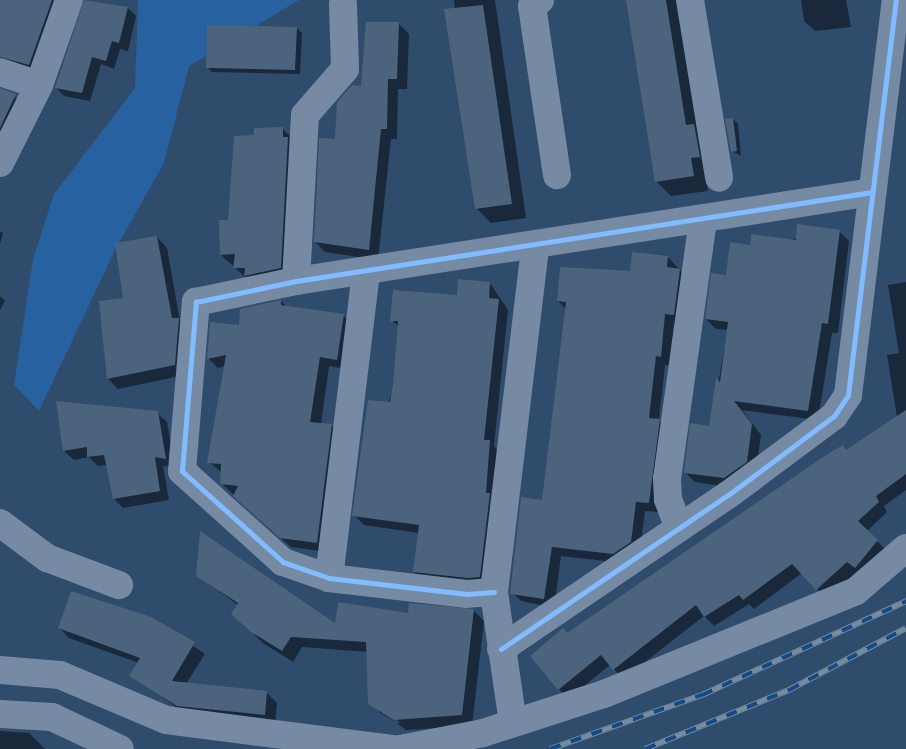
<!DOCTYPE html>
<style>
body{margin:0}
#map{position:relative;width:906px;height:749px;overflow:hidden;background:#2f4c6d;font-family:Montserrat,sans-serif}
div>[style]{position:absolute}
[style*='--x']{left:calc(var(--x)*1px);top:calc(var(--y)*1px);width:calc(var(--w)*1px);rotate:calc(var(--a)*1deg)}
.green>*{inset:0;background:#27619f}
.shadow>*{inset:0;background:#0007}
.building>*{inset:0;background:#4c637e}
.minor>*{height:28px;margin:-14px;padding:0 14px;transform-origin:14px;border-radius:14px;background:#768ba3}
.rail>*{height:5.5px;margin-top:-2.75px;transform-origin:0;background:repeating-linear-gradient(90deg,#144a88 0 11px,#778ca2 0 22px);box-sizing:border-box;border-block:1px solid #778ca2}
.cycleway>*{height:5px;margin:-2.5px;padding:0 2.5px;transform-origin:2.5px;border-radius:2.5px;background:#80bcff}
span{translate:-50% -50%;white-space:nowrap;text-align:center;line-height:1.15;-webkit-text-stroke:4px #144a88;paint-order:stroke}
</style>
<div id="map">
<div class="green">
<div style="clip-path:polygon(138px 0,299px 0,189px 66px,164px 163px,116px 248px,39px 411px,14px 385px,33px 259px,54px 194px,135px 88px)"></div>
</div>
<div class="shadow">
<div style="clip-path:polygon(0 0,66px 0,39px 74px,0 71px)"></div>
<div style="clip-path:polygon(84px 0,128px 8px,136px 16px,128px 51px,120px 49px,114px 69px,101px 64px,90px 101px,64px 96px,56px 88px)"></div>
<div style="clip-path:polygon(454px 0,495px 0,526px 218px,491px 223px,477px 209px)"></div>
<div style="clip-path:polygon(627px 0,677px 0,708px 191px,671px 196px,656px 181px)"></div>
<div style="clip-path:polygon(801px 0,846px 0,851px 27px,815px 31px,804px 21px)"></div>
<div style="clip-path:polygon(398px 23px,409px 34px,407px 89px,398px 89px,397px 139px,391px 139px,378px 260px,325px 252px,315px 242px,337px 140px)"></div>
<div style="clip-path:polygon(297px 28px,302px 33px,300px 74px,212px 72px,207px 67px)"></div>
<div style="clip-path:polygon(0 89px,25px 104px,0 155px)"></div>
<div style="clip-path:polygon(733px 119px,738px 124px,741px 156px,732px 151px)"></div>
<div style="clip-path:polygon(282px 128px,292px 138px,291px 278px,245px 277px,221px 255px,230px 221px)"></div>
<div style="clip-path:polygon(0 231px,3px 233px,0 244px)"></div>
<div style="clip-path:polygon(839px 231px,849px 241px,838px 333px,832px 333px,818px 420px,742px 410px,761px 435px,756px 471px,734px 488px,695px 482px,685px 472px,710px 427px,728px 330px,716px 329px,706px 319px,728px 277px,751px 247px)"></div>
<div style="clip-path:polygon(157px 237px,167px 248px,180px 321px,189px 330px,185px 375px,118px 389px,108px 379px,100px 302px,125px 299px)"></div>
<div style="clip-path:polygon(668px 257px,689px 280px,683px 324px,674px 323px,670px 366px,665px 365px,659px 420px,669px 430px,658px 512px,645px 511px,640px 551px,623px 563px,561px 556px,554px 608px,521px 601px,511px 591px,543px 501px,566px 309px,558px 301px)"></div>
<div style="clip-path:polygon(906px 282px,906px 490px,884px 506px,887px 512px,867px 531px,887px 551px,866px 577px,858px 571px,827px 599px,802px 573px,754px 609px,749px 604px,714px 626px,704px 616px,623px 679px,610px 665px,568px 699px,559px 689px,568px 635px,897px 417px,887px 355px,899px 353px,888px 285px)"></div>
<div style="clip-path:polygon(490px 283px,508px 310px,494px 446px,499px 452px,490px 587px,424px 582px,414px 572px,419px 533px,364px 525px,354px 515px,394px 385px,399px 327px,392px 320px)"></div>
<div style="clip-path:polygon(0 296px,5px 301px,0 310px)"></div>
<div style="clip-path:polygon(281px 301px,287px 307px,343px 315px,353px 325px,347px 369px,329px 366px,321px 424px,331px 425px,341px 435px,327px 552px,291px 547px,221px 483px,221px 472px,209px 462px,225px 366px,218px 368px,208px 358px,240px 326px)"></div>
<div style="clip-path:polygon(157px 413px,167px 422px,175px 467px,163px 466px,169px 500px,123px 508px,114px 499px,107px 465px,98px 466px,89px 457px,74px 460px,64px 451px)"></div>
<div style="clip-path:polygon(evenodd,197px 575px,336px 625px,473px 610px,484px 621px,472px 726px,406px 730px,370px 704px,368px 652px,302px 647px,293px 662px,263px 643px,244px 625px,238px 605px,197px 575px,379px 709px,400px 722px,398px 724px,379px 712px,379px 709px)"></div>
<div style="clip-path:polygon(151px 618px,205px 654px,186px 684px,266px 692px,277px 703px,275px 725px,189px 716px,131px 675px,139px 663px,69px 638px,59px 627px)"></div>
<div style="clip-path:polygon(0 731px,29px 733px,45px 749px,0 749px)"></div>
</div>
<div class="building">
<div style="clip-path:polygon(0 0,52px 0,29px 65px,0 57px)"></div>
<div style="clip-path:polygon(84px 0,128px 7px,119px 43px,112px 41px,106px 61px,92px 57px,82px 93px,55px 88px)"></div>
<div style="clip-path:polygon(626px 0,666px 0,686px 125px,694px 124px,700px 157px,691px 158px,694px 176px,655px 182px)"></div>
<div style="clip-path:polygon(483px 5px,512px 204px,475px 209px,444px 9px)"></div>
<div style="clip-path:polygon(366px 22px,399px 22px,397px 79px,388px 79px,387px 129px,381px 129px,369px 250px,314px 242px,319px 138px,335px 139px,337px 102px,352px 85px,361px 86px)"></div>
<div style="clip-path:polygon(207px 25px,297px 27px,295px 70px,206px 68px)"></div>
<div style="clip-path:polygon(0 88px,16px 94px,0 128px)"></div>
<div style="clip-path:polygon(733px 118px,737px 151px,731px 152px,725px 119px)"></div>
<div style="clip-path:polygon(283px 127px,283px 137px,288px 137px,281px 268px,244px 276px,245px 268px,233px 268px,235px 254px,220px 255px,219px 220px,228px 220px,234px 136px,254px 135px,254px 128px)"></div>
<div style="clip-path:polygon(797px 224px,840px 230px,828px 324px,822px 323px,808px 411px,734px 401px,752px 424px,747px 462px,724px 478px,684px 473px,690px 423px,709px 426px,716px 378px,720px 382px,728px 322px,705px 319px,711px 273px,726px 275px,730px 242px,750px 245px,751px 234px,796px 240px)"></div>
<div style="clip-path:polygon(157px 236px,172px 318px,179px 318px,175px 365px,107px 379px,99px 301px,123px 298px,115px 243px)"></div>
<div style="clip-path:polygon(632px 252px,668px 256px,667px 267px,680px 269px,674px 315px,665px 314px,661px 357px,656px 356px,649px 418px,660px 419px,649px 503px,636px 502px,631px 542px,613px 554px,552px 547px,544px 599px,510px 594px,521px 497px,542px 500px,566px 302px,557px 301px,560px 267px,630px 271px)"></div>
<div style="clip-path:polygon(458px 279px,490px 282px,489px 298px,499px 299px,484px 440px,490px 440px,486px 493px,490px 493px,480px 577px,467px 578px,413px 572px,419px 525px,352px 516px,368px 400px,390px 402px,393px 385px,398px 321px,390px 321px,393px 290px,457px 295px)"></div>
<div style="clip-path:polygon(281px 300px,281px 305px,344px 314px,337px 360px,320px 357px,310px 422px,332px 424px,317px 543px,280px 538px,233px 496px,238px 486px,220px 484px,221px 464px,207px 463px,226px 355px,207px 359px,210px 322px,239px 325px,240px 309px)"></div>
<div style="clip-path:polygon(56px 401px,158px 411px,166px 459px,155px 457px,160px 491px,113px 499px,104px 455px,87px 457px,87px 447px,63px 451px)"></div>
<div style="clip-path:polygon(906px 410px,906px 474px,876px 496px,879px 502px,858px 521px,878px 540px,855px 568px,847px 562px,816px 590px,792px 564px,743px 600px,739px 595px,704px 617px,696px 605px,613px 670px,601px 655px,558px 690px,530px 656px,563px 628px,567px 633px,826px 455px,843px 445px,846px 450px)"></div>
<div style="clip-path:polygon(200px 531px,335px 623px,338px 602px,408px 613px,409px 603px,474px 609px,462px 715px,394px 720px,368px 704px,366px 642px,291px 637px,282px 651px,251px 632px,231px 614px,238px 603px,196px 576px)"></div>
<div style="clip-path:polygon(71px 591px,151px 617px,195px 642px,172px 681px,267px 691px,265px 715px,177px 706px,129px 676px,140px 658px,58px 628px)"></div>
</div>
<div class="minor">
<div style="--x:540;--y:0;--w:10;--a:143"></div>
<div style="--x:532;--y:6;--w:171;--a:81.6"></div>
<div style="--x:690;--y:0;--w:180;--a:80.7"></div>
<div style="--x:0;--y:72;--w:41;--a:18.4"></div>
<div style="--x:0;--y:163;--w:87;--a:-63.4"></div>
<div style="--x:39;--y:85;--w:90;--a:-70.6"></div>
<div style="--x:296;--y:281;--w:166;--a:-86.9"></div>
<div style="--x:305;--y:115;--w:61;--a:-49"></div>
<div style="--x:345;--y:69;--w:65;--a:-91.8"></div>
<div style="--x:0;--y:523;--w:59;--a:36.7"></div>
<div style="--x:47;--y:558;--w:77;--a:20.6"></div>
<div style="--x:679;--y:528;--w:31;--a:-111"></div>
<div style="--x:668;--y:499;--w:20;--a:-93"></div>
<div style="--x:667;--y:479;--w:262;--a:-82.1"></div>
<div style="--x:329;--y:578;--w:309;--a:-83.1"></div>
<div style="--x:494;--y:592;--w:27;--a:176"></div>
<div style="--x:467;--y:594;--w:139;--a:-173.4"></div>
<div style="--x:329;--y:578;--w:49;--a:-160.8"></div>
<div style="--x:283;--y:562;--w:136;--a:-138"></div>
<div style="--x:182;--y:471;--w:170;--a:-85.3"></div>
<div style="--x:196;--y:302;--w:102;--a:-11.9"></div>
<div style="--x:296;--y:281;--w:583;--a:-8.78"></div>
<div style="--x:501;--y:649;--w:274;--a:-34.2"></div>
<div style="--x:728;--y:495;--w:132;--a:-36.7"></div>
<div style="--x:834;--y:416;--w:25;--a:-56"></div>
<div style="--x:848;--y:395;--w:398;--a:-83.1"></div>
<div style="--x:0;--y:670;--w:60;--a:4.8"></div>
<div style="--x:60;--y:675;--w:115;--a:23"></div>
<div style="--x:166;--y:720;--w:228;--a:7.3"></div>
<div style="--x:0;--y:714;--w:52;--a:3.3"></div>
<div style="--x:52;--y:717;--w:75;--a:25.2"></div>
<div style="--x:513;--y:723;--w:132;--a:-98.3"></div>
<div style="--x:494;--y:592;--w:347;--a:-83.2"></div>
<div style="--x:400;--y:749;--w:85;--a:-10.9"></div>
<div style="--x:483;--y:733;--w:127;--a:-17.9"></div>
<div style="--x:604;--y:694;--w:272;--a:-22.2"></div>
<div style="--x:856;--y:591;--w:66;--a:-40.7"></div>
</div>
<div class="rail">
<div style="--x:550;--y:749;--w:161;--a:-19.6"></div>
<div style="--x:702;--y:695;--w:225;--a:-24.7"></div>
<div style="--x:645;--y:749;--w:156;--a:-22.3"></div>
<div style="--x:789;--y:690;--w:132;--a:-27.9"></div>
</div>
<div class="cycleway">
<div style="--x:494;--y:592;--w:27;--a:176"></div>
<div style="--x:467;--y:594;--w:139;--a:-173.4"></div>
<div style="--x:329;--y:578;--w:49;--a:-160.8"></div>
<div style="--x:283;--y:562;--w:136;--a:-138"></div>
<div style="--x:182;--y:471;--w:170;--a:-85.3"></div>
<div style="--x:196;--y:302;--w:102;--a:-11.9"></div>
<div style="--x:296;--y:281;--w:583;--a:-8.78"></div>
<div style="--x:501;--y:649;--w:274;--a:-34.2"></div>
<div style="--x:728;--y:495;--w:132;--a:-36.7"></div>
<div style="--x:834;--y:416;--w:25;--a:-56"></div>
<div style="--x:848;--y:395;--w:398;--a:-83.1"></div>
</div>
</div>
